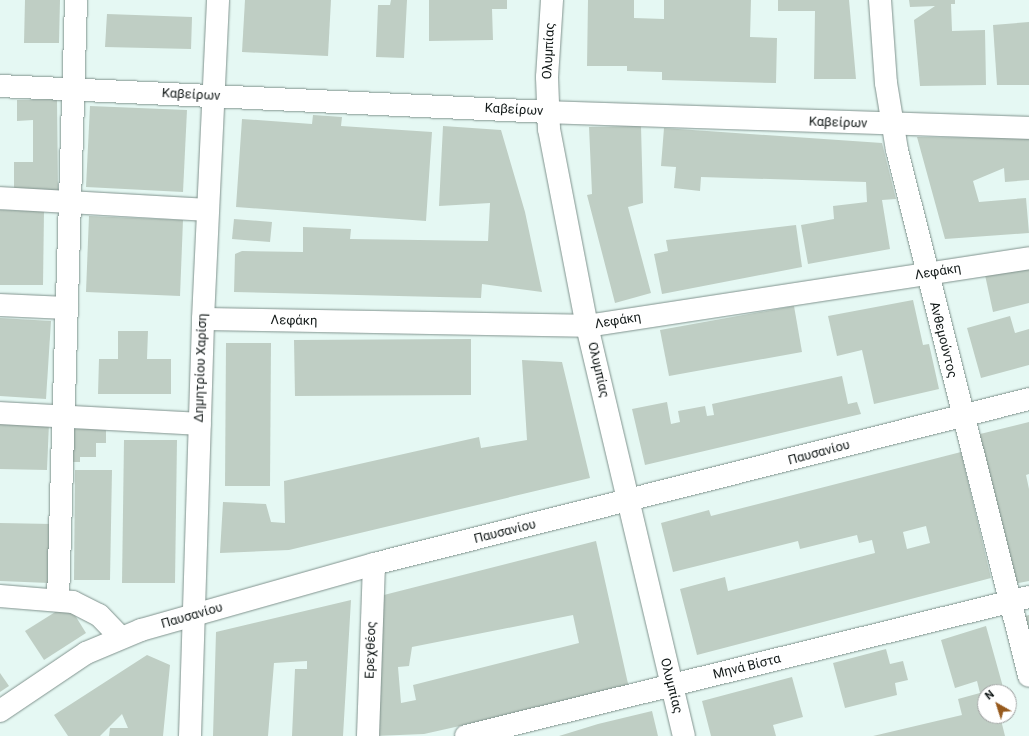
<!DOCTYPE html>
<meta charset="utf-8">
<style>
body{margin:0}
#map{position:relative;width:1029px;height:736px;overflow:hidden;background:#e5f8f3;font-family:Roboto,sans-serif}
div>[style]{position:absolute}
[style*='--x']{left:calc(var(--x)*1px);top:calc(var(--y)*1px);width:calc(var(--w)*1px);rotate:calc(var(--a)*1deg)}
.building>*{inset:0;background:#bfcec4}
.roads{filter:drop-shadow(0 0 1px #81938e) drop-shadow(0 0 1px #81938e)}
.minor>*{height:22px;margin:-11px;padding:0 11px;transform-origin:11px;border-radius:11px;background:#fff}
span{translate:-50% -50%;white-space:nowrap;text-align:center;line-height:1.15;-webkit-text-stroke:3px #fff;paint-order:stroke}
.street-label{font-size:13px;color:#121918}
.north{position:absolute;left:977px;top:684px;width:40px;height:40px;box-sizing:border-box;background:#fff;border:1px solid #a0a3a3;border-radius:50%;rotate:321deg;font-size:11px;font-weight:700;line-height:16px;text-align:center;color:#121918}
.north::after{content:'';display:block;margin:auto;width:14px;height:18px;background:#96591c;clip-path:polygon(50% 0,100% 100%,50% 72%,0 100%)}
</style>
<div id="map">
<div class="building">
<div style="clip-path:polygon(25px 0,60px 0,59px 43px,24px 43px)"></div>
<div style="clip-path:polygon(245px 0,331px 0,328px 56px,242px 52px)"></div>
<div style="clip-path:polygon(391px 0,407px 0,404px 58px,376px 57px,378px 5px,390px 5px)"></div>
<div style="clip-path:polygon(429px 0,507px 0,507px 9px,492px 9px,493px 40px,429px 41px)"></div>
<div style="clip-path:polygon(588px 0,634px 0,634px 18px,664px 19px,664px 0,751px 0,750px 37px,777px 38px,776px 83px,662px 80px,662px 72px,627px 71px,627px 66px,587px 66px)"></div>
<div style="clip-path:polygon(778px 0,849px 0,856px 79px,814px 79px,815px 11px,778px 11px)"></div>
<div style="clip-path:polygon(909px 0,955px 0,955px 4px,951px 4px,952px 31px,985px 30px,986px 85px,920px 86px,914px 20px,935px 6px,910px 7px)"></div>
<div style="clip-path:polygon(107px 14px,192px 17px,191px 49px,105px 47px)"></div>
<div style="clip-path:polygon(1029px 22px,1029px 85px,997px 85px,993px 25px)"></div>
<div style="clip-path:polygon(57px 99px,58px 190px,14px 190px,14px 162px,33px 162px,33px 120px,17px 121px,17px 100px)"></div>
<div style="clip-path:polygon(90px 106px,187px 110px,183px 192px,86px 187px)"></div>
<div style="clip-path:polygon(313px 115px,342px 117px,341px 126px,432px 132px,426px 221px,236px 207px,242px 119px,312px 124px)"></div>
<div style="clip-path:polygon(443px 126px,501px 130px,525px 212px,542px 292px,482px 284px,481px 298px,234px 292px,235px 254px,242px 251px,303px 252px,303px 227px,351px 229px,350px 239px,488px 241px,490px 203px,439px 206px)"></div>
<div style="clip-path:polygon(641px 126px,643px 203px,628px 207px,651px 293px,615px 303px,587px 195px,592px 194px,589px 127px)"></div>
<div style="clip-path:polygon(664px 128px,882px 143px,896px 199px,882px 200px,890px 249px,808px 264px,801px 225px,834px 219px,833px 206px,867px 202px,866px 182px,701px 177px,700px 191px,674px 188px,676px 167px,661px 166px)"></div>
<div style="clip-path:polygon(917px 137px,1029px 138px,1029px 180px,1005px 182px,1004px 168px,973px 181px,979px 202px,1026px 198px,1029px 233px,945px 239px)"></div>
<div style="clip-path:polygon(0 210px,44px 211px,43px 285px,0 285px)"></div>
<div style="clip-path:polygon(89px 216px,183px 220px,180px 296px,86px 292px)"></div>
<div style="clip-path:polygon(234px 219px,272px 222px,270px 242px,232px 239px)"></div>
<div style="clip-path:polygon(796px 225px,802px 267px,662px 294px,654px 254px,668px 251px,666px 240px)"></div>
<div style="clip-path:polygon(1029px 265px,1029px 303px,993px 312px,985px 275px)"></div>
<div style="clip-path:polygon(913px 300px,923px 345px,929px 344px,939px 389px,874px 404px,862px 350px,837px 356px,828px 316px)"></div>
<div style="clip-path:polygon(794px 306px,802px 352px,669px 376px,660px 330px)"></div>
<div style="clip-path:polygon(1010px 316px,1015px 333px,1029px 329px,1029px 365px,981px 378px,967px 328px)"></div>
<div style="clip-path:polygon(0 318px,51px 321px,46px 399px,0 396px)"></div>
<div style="clip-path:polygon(118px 331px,148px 331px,147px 359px,171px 359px,171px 394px,98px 394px,99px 359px,118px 359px)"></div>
<div style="clip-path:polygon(471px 339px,471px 395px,295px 396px,294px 340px)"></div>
<div style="clip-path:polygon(226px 343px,271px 343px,270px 486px,225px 486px)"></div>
<div style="clip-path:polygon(522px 360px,562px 362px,590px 478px,289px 550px,220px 553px,223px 502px,266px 504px,271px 522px,285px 523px,284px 481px,479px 437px,481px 448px,527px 440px)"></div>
<div style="clip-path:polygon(842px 376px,848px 404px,857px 402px,861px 414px,645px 465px,632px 409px,667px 402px,671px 424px,680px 422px,678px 411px,705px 406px,707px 416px,714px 415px,712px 404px)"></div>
<div style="clip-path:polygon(0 421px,49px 423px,47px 470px,0 469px)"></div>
<div style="clip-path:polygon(1029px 422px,1029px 474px,1026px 475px,1029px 489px,1029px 581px,1013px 584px,976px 435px)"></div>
<div style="clip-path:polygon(73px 429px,106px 429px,106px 443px,96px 443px,96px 457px,80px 457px,80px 462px,73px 462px)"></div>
<div style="clip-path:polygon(124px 440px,177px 440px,175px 583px,122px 583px)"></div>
<div style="clip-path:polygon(evenodd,961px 452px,991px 578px,697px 655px,680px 589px,725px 577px,728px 591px,875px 553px,872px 540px,859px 543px,857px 535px,800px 549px,798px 541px,673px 572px,661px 523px,709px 510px,711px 516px,961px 452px,926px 526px,930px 543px,907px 549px,903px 532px,926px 526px)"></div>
<div style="clip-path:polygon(75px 470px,112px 470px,110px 580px,74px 580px)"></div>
<div style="clip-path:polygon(0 523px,52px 524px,49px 583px,0 581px)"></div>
<div style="clip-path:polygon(evenodd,596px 541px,629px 688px,424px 734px,375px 736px,376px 597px,596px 541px,573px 615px,579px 643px,413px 685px,416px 700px,401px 703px,398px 667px,409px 666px,412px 647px,573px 615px)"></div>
<div style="clip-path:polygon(351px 600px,343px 736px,292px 736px,295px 669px,307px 669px,307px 661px,274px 663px,268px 736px,213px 736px,216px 632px)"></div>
<div style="clip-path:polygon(68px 604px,86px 633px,44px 660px,25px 631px)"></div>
<div style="clip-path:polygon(1029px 615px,1029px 649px,1021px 617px)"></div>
<div style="clip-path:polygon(986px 626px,1003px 687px,985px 692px,985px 716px,1000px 716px,1005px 736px,873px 736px,962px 715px,958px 699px,980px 693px,977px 681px,955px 688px,941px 640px)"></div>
<div style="clip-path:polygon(886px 649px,890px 664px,903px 661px,908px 680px,895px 683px,897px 695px,845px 708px,833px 663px)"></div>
<div style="clip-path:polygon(147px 655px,170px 665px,163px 736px,109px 736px,110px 728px,128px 728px,122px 714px,100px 736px,68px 736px,54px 715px)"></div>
<div style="clip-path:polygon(0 673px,9px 686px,0 692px)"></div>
<div style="clip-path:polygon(792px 677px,803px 717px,773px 725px,776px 736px,711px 736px,702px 701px)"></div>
<div style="clip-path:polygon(652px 711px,658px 736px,559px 736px,598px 724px)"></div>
</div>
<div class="roads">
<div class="minor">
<div style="--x:552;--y:0;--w:77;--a:93.7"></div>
<div style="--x:547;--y:77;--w:52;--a:87.8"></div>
<div style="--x:549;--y:129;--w:201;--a:79.1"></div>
<div style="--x:587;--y:326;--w:421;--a:76.7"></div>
<div style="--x:880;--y:0;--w:83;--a:85.9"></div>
<div style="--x:886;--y:83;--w:68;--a:80.7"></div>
<div style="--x:897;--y:150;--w:542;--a:75.91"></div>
<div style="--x:0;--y:86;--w:548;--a:2.72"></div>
<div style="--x:547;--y:112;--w:482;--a:1.9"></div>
<div style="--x:0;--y:198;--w:207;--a:3.3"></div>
<div style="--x:0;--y:305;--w:67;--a:2.6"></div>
<div style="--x:203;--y:319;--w:384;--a:1"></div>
<div style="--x:587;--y:326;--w:447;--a:-8.7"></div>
<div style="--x:0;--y:413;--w:200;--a:3.1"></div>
<div style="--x:0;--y:596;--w:73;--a:4.7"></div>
<div style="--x:73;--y:602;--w:29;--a:27"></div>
<div style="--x:99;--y:615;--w:30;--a:46"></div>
<div style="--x:58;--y:600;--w:600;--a:-88.28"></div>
<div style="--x:0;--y:711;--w:104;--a:-34"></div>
<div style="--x:86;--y:653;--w:60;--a:-22.7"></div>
<div style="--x:141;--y:630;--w:242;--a:-15.8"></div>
<div style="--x:374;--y:564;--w:675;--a:-14.14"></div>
<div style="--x:190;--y:736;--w:417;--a:-88.2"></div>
<div style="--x:203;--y:319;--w:319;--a:-87.3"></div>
<div style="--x:368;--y:736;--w:172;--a:-88"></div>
<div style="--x:466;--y:736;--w:580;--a:-13.87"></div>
</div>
</div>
<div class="street-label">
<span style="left:549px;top:51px;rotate:-87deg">Ολυμπίας</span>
<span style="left:191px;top:95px;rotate:3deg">Καβείρων</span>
<span style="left:514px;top:110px;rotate:3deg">Καβείρων</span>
<span style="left:838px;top:123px;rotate:2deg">Καβείρων</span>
<span style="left:938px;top:272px;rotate:-9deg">Λεφάκη</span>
<span style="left:294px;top:321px;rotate:1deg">Λεφάκη</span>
<span style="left:618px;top:321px;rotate:-9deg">Λεφάκη</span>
<span style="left:943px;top:340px;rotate:76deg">Ανθεμούντος</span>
<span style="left:201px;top:368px;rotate:-88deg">Δημητρίου Χαρίση</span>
<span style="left:598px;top:370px;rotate:77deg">Ολυμπίας</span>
<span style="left:819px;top:453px;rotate:-15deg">Παυσανίου</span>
<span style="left:505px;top:532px;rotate:-14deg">Παυσανίου</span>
<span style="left:192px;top:616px;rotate:-16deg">Παυσανίου</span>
<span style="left:371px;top:650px;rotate:-88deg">Ερεχθέος</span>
<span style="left:747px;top:667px;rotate:-14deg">Μηνά Βίστα</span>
<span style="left:671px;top:686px;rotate:76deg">Ολυμπίας</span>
</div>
<div class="north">N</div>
</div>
